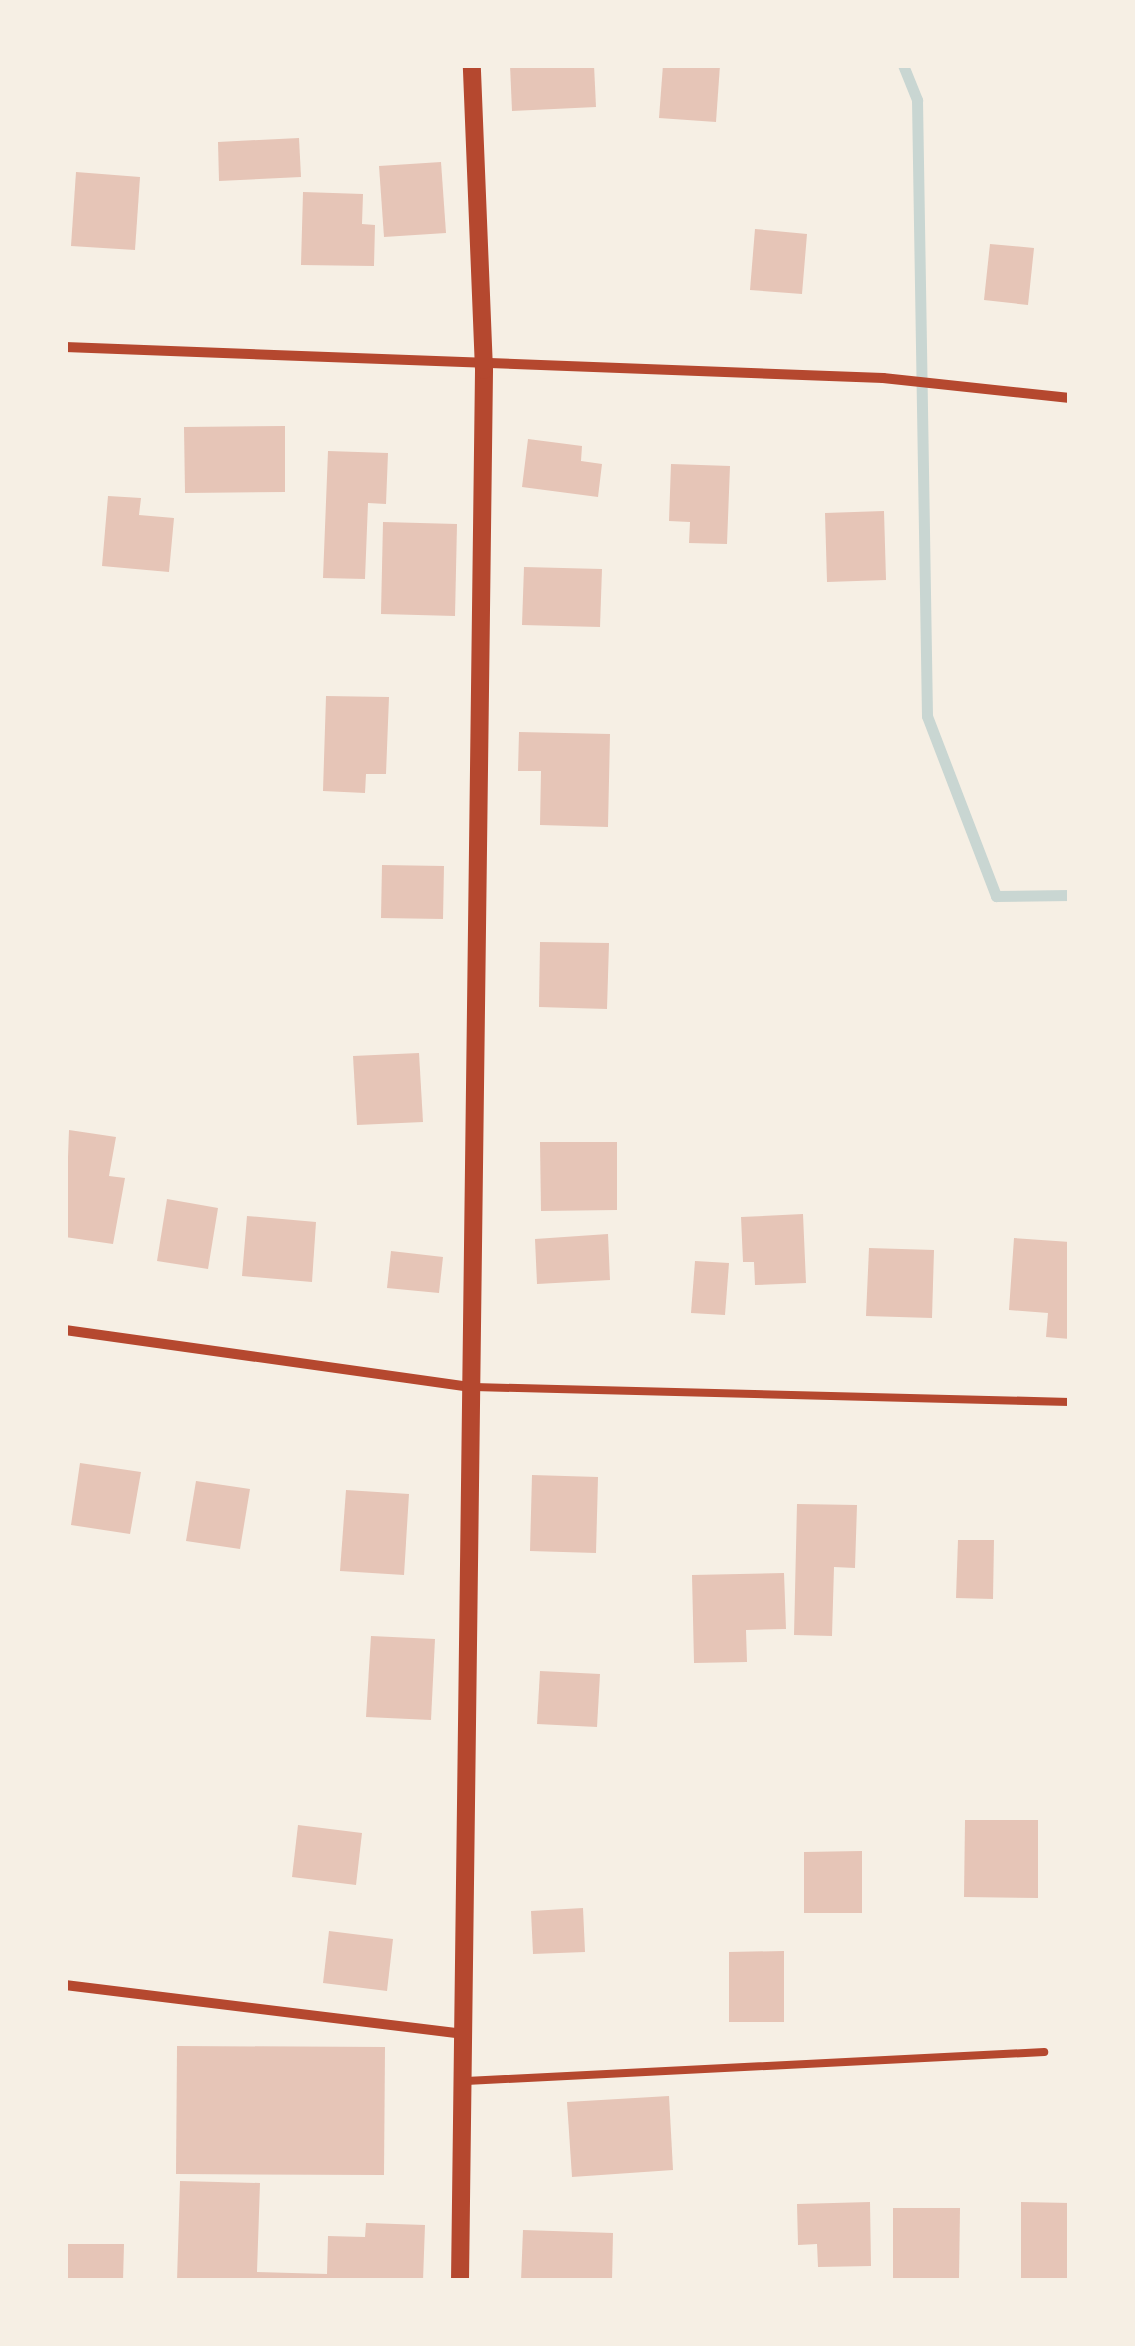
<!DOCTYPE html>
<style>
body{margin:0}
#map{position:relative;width:1135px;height:2346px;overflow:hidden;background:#f6efe4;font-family:Raleway,sans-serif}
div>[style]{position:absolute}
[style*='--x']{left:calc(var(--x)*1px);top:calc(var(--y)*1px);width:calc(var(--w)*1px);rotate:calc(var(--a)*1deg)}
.stream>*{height:11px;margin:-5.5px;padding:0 5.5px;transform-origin:5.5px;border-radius:5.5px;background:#c9d6d2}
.building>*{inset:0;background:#e6c5b7}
.service>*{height:8px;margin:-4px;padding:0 4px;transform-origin:4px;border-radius:4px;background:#b5482f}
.minor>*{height:10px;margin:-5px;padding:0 5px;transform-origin:5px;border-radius:5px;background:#b5482f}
.tertiary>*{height:18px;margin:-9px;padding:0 9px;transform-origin:9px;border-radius:9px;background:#b5482f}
span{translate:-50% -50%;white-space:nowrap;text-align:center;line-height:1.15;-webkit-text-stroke:8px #f6efe4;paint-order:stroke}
.frame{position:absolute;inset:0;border:68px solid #f6efe4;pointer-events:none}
</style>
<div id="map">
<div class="stream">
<div style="--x:903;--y:65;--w:38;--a:68"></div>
<div style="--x:917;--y:100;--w:616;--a:89.07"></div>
<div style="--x:927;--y:716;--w:193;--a:69"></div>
<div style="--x:996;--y:896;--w:74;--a:-0.8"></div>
</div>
<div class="building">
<div style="clip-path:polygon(510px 65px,594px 65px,596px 107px,512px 111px)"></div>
<div style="clip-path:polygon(663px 65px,720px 65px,716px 122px,659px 118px)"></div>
<div style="clip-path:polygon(299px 138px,301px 177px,219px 181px,218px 142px)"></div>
<div style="clip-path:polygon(441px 162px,446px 233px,384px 237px,379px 166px)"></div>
<div style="clip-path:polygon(76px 172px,140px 177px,135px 250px,71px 246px)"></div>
<div style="clip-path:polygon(303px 192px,363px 194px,362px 224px,375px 225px,374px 266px,301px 265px)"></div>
<div style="clip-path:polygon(755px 229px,807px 234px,802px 294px,750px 290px)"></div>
<div style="clip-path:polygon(990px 244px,1034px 248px,1028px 305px,984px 300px)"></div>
<div style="clip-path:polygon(285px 426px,285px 492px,185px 493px,184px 427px)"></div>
<div style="clip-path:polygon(528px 439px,582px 446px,581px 461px,602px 464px,598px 497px,522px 487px)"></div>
<div style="clip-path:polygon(328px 451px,388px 453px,386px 504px,368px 503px,365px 579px,323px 578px)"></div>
<div style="clip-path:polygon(671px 464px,730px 466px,727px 544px,689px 543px,690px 522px,669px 521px)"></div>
<div style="clip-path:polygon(108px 496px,141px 498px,139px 515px,174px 518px,169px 572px,102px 566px)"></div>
<div style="clip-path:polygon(884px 511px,886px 580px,827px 582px,825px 513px)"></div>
<div style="clip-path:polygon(383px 522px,457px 524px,455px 616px,381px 614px)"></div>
<div style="clip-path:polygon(524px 567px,602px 569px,600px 627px,522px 625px)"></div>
<div style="clip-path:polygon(326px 696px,389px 697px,386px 774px,366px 774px,365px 793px,323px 791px)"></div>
<div style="clip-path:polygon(519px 732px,610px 734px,608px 827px,540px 825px,541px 771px,518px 771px)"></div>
<div style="clip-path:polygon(382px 865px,444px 866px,443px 919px,381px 918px)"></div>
<div style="clip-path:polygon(540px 942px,609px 943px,607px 1009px,539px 1007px)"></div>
<div style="clip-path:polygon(419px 1053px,423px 1122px,357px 1125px,353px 1056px)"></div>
<div style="clip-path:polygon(69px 1130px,116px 1137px,109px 1176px,125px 1178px,113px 1244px,65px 1237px)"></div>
<div style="clip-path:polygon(540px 1142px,617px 1142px,617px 1210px,541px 1211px)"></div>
<div style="clip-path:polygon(167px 1199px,218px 1208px,208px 1269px,157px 1261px)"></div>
<div style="clip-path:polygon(803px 1214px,806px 1283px,755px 1285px,754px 1262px,743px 1262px,741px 1217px)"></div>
<div style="clip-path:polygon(247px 1216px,316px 1222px,312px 1282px,242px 1276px)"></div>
<div style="clip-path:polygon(608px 1234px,610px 1280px,537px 1284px,535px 1239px)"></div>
<div style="clip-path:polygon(1014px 1238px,1070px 1242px,1070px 1339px,1046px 1337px,1048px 1313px,1009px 1310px)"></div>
<div style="clip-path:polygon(869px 1248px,934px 1250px,932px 1318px,866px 1316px)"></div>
<div style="clip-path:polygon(391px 1251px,443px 1257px,439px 1293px,387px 1288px)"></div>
<div style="clip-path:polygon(695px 1261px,729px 1263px,725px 1315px,691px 1313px)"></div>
<div style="clip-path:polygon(80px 1463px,141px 1472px,130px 1534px,71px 1525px)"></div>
<div style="clip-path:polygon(532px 1475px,598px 1477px,596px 1553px,530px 1551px)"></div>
<div style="clip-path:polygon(196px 1481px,250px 1489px,240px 1549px,186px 1541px)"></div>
<div style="clip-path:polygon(346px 1490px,409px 1494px,404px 1575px,340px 1571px)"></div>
<div style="clip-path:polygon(797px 1504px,857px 1505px,855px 1568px,834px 1567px,832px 1636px,794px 1635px)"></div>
<div style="clip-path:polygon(958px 1540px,994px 1540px,993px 1599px,956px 1598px)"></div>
<div style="clip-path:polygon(784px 1573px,786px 1629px,746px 1630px,747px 1662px,694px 1663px,692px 1575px)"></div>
<div style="clip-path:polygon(371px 1636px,435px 1639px,431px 1720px,366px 1717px)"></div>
<div style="clip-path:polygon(540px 1671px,600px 1674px,597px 1727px,537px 1724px)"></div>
<div style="clip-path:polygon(965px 1820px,1038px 1820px,1038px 1898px,964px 1897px)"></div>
<div style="clip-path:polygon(298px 1825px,362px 1833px,356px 1885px,292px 1877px)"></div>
<div style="clip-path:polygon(862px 1851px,862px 1913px,804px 1913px,804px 1852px)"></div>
<div style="clip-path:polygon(583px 1908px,585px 1952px,533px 1954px,531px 1911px)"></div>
<div style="clip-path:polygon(329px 1931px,393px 1939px,387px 1991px,323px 1983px)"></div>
<div style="clip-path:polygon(784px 1951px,784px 2022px,729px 2022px,729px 1952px)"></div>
<div style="clip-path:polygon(177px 2046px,385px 2047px,384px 2175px,176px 2174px)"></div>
<div style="clip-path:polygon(669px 2096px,673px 2170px,572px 2177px,567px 2102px)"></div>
<div style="clip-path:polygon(180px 2181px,260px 2183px,257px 2272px,327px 2274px,328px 2236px,365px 2237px,366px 2223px,425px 2225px,423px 2281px,177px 2281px)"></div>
<div style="clip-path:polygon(870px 2202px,871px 2266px,818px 2267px,817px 2244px,798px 2245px,797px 2204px)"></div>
<div style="clip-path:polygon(1021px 2202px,1070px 2203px,1070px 2280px,1021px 2280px)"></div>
<div style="clip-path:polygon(893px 2208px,960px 2208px,959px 2279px,893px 2279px)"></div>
<div style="clip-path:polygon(523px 2230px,613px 2233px,612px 2281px,521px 2281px)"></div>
<div style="clip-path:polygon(65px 2244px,124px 2244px,123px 2281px,65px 2281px)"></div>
</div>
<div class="service">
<div style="--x:474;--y:1387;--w:596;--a:1.44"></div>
<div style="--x:466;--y:2081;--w:579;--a:-2.87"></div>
</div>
<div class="minor">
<div style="--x:65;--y:347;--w:819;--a:2.17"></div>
<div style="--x:883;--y:378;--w:188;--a:6.1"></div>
<div style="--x:65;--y:1330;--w:412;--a:8"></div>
<div style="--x:65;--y:1985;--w:402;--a:7"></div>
</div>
<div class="tertiary">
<div style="--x:460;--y:2281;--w:1911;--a:-89.28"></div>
<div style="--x:484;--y:370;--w:305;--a:-92.3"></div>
</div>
<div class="frame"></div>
</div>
